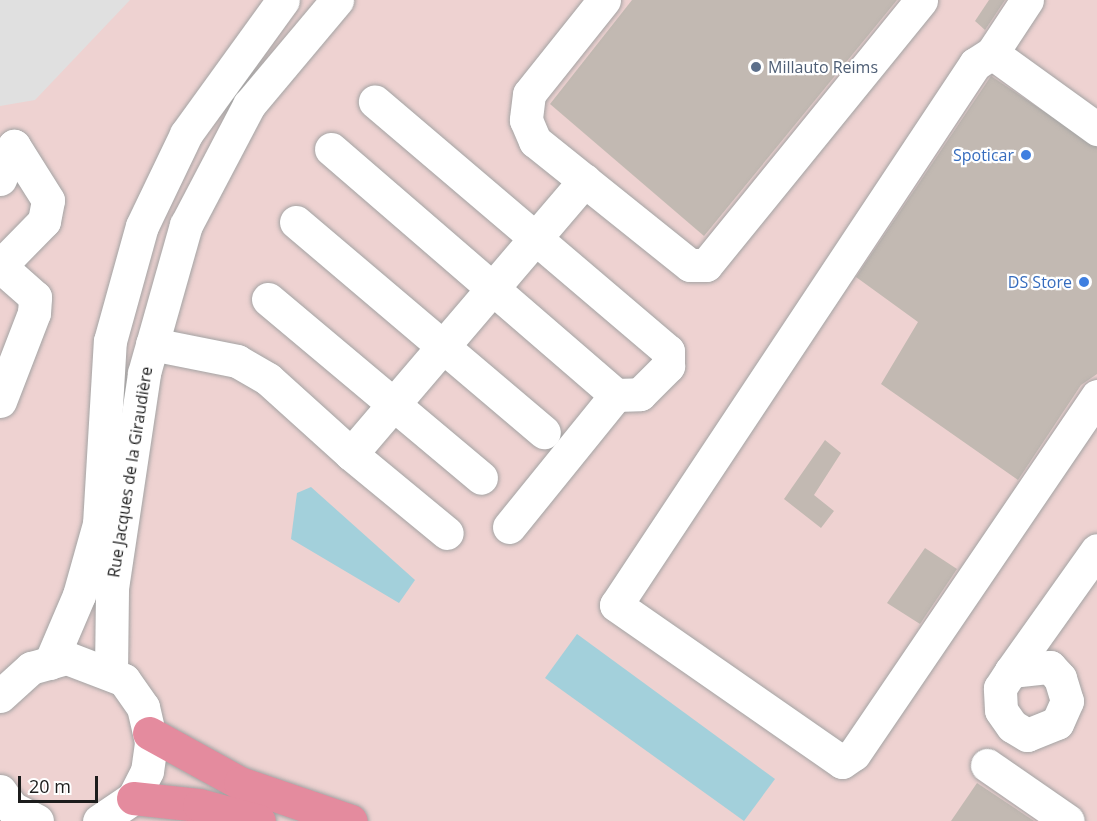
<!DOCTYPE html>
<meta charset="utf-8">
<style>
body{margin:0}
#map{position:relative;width:1097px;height:821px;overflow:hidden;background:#eee9e2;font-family:"Open Sans",sans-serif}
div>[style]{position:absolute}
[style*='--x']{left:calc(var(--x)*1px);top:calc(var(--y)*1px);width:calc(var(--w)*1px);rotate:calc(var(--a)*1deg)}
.commercial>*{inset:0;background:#eed2d1}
.parking>*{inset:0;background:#e0e0e0}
.water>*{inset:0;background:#a3d0db}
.building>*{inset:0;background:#c2b9b2}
.roads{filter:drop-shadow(0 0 2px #a3a3a3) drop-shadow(0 0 2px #a3a3a3)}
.minor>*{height:33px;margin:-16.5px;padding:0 16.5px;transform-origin:16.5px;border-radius:16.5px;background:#fff}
.highway>*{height:33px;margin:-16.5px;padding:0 16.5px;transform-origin:16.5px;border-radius:16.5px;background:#e48b9e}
.dots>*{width:16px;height:16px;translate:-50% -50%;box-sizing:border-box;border:3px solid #fff;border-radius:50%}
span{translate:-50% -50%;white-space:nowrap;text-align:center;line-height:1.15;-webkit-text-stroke:4.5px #fff;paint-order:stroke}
.service-label{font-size:16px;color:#4e5e75}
.left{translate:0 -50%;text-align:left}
.shop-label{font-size:16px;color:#366cbe}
.right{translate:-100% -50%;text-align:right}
.street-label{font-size:16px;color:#1c1c1c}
.scale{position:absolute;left:18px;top:776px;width:80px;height:27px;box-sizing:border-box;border:3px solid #1c1c1c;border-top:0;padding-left:8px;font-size:18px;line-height:21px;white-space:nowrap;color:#1c1c1c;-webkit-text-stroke:4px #fff;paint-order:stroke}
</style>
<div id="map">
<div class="commercial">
<div style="clip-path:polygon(0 0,1097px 0,1097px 821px,0 821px)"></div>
</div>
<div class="parking">
<div style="clip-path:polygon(0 0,130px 0,35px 100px,0 106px)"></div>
</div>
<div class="water">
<div style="clip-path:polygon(311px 487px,415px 580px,399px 603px,291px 539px,297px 493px)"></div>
<div style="clip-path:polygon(577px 634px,775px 779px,744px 821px,545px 678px)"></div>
</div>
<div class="building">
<div style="clip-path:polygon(632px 0,897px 0,704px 236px,550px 104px)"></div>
<div style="clip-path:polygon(989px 0,1005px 0,985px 30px,975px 21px)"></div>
<div style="clip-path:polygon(991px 76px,1097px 147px,1097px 374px,1081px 385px,1018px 480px,881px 384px,918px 322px,856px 277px)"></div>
<div style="clip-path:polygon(825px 440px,841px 453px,814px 495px,834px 511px,821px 528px,784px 499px)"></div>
<div style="clip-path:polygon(925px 548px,957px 569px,920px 624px,887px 603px)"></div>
<div style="clip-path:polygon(977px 783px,1034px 821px,951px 821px)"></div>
</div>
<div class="roads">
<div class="minor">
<div style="--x:604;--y:0;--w:120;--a:128.6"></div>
<div style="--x:529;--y:94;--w:26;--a:97"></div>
<div style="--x:526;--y:120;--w:23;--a:67"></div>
<div style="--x:535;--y:141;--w:198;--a:38.7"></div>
<div style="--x:690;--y:265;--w:16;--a:0"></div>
<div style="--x:706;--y:265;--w:341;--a:-50.9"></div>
<div style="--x:1027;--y:0;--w:64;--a:123.4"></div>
<div style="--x:992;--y:53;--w:20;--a:147"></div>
<div style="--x:975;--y:64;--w:649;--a:123.57"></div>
<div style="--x:616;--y:605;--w:275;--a:34.8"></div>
<div style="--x:842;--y:762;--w:14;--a:-34"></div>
<div style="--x:854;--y:754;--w:433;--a:-55.8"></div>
<div style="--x:992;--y:53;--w:130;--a:35.9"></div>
<div style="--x:331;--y:149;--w:376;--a:40.8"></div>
<div style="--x:616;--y:395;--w:24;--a:-2"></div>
<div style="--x:640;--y:394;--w:40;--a:-45"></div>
<div style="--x:668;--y:366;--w:15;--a:-90"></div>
<div style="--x:668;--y:351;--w:385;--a:-139.6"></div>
<div style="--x:0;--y:179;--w:36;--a:-67"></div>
<div style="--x:296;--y:222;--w:325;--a:40.3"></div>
<div style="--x:0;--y:266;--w:63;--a:-45.6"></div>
<div style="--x:44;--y:221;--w:21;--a:-79"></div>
<div style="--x:48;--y:200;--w:64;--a:-122.2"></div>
<div style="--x:268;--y:299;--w:278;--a:40"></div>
<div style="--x:152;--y:344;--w:87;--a:11.3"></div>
<div style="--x:237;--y:361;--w:36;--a:30"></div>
<div style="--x:268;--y:379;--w:112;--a:42.1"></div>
<div style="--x:351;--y:454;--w:360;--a:-49.5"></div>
<div style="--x:0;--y:401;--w:94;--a:-68.9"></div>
<div style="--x:34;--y:313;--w:16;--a:-86"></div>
<div style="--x:35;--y:297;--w:47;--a:-138.5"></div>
<div style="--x:351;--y:454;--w:124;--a:39.5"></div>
<div style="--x:509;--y:527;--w:170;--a:-51"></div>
<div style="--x:50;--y:663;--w:74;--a:-66.9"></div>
<div style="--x:79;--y:595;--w:74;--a:-74.3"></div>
<div style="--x:99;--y:524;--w:183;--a:-86.6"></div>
<div style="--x:110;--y:341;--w:119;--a:-74.5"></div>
<div style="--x:142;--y:226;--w:102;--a:-64.4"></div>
<div style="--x:186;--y:134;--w:165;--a:-54.1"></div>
<div style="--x:1011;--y:671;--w:39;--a:-6"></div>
<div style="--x:1050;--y:667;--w:15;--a:48"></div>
<div style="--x:1060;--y:678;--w:24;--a:73"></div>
<div style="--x:1067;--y:701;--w:24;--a:114"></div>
<div style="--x:1057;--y:723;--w:32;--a:158"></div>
<div style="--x:1027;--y:735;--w:17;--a:-149"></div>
<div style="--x:1012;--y:726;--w:19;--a:-125"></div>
<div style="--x:1001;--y:710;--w:22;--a:-93"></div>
<div style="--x:1000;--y:688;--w:20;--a:-57"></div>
<div style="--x:1011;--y:671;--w:148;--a:-54.6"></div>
<div style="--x:111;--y:673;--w:85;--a:-89.3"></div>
<div style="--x:112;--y:588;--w:217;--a:-81.5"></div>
<div style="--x:144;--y:373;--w:154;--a:-74.2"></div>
<div style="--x:186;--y:225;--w:136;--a:-62.3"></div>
<div style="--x:249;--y:105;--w:137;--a:-50"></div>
<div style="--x:0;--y:696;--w:42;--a:-42.1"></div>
<div style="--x:31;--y:668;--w:37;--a:-16"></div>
<div style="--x:67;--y:658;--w:61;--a:21.1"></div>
<div style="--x:124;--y:680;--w:33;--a:55"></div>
<div style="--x:143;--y:707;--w:37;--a:77"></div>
<div style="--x:151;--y:743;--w:28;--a:98"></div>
<div style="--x:147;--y:771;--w:30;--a:117"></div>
<div style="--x:133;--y:798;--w:41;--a:145.9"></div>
<div style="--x:987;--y:765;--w:98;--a:34.7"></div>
<div style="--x:0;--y:791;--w:21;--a:55"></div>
<div style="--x:12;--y:808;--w:28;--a:27"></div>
</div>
<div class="highway">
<div style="--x:149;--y:733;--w:104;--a:28.8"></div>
<div style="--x:240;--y:783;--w:117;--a:18.9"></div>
<div style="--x:133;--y:798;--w:66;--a:6.1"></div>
<div style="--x:199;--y:805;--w:62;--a:14.9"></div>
</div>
</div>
<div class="dots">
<div style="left:756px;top:67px;background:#5c6f8a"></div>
<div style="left:1026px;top:155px;background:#3f7fe0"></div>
<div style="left:1084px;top:282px;background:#3f7fe0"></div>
</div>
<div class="service-label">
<span class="left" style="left:768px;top:67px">Millauto Reims</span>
</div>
<div class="shop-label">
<span class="right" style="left:1014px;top:155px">Spoticar</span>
<span class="right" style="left:1072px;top:282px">DS Store</span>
</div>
<div class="street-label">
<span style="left:130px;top:472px;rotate:-81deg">Rue Jacques de la Giraudière</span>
</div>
<div class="scale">20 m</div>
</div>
